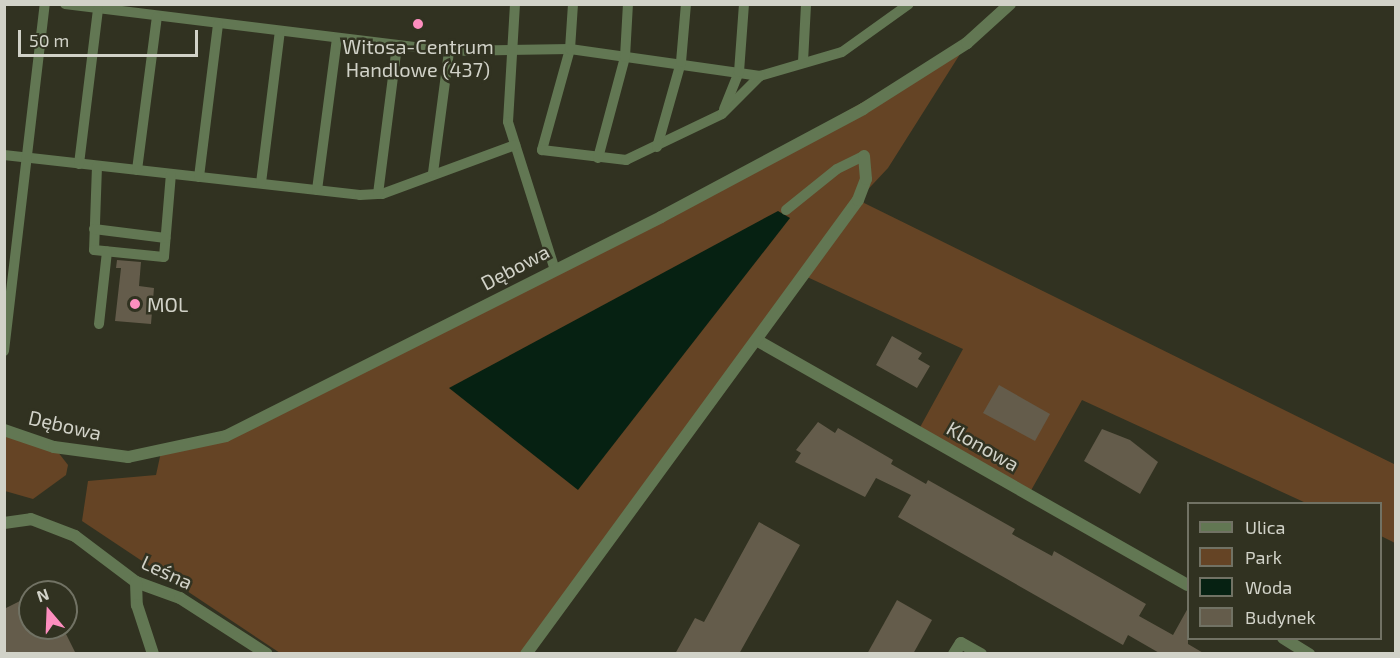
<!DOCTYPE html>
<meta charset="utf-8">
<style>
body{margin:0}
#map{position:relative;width:1400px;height:658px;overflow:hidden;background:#313221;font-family:"Exo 2",sans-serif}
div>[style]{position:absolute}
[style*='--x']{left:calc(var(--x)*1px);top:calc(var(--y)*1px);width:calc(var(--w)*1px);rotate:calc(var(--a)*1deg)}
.green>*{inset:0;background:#654425}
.water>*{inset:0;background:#062112}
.building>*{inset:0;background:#645c4b}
.lane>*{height:10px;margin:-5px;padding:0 5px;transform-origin:5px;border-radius:5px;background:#627753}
.street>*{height:12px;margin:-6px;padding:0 6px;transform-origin:6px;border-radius:6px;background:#627753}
.dots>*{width:16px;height:16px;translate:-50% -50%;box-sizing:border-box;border:3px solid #313221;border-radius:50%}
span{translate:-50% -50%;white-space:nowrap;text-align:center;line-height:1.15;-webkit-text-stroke:5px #313221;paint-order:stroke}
.poi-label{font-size:20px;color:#d1d2c8}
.left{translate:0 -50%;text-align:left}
.street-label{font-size:20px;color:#d1d2c8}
.frame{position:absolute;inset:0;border:6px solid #d1d2c8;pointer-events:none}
.legend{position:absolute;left:1187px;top:502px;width:195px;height:138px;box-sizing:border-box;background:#313221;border:2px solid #717264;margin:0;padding:8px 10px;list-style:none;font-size:18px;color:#d1d2c8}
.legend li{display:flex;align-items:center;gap:12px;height:30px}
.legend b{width:30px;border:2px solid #717264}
.north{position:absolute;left:18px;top:580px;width:60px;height:60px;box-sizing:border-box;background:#313221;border:2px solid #717264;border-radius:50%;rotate:341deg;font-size:16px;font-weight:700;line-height:24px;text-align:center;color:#d1d2c8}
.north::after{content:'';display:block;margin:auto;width:21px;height:27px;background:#fd8ebf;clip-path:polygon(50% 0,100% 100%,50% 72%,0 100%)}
.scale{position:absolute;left:18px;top:30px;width:180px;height:27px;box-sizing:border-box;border:3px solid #d1d2c8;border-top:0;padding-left:8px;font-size:18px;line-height:21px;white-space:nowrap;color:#d1d2c8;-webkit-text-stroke:4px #313221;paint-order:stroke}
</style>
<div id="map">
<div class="green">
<div style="clip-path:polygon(967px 43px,888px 168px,858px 200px,1396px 465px,1395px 543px,1381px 536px,1380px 504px,1306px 503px,1082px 400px,1029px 494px,918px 431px,963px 349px,805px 276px,526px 653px,280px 653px,82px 521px,88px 481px,156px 475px,161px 452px,197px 445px,661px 217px)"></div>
<div style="clip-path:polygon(4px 430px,54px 447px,68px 465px,66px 475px,33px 499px,5px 491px)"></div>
</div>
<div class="water">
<div style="clip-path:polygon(778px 211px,790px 218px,578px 490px,449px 388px)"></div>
</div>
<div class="building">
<div style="clip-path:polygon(117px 260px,141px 262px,139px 286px,154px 288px,151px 324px,115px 321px,121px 268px,116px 268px)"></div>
<div style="clip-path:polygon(892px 336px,922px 353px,918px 359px,930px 366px,917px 388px,876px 365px)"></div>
<div style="clip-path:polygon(999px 385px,1050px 414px,1035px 441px,983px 413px)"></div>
<div style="clip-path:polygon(818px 422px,835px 433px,838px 428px,893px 460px,891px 464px,926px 484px,928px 480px,1015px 529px,1012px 534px,1019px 538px,1052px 556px,1054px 551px,1146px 604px,1139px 616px,1173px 635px,1188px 608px,1188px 644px,1205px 654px,1161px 654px,1128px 635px,1123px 645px,898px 517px,911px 495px,876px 478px,865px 497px,795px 462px,801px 453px,796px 450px)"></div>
<div style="clip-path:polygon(1102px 429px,1130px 440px,1158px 462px,1140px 494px,1084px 461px)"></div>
<div style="clip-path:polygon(759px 522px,800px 545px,739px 654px,675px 654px,695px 618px,704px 622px)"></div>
<div style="clip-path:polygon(30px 596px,30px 628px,63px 628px,76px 654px,4px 654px,4px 609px)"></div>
<div style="clip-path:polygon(897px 600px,932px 620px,913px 654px,867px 654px)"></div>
</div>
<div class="lane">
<div style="--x:65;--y:4;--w:387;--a:7"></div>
<div style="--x:449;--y:51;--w:121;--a:-0.9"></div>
<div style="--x:570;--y:49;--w:105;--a:105.5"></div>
<div style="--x:542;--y:150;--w:85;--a:6.8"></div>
<div style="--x:626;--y:160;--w:106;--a:-25.6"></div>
<div style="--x:722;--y:114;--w:54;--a:-45"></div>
<div style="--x:760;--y:76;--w:85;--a:-16.3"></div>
<div style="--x:842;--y:52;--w:82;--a:-35.6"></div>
<div style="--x:515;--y:4;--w:118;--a:93.4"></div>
<div style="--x:508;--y:122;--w:152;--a:72.4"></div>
<div style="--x:573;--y:4;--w:45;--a:93.8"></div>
<div style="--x:570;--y:49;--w:192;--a:8.1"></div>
<div style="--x:803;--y:62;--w:58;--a:-87"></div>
<div style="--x:724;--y:109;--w:40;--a:-68"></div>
<div style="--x:739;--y:72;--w:68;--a:-85.8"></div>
<div style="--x:657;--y:147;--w:88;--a:-74.2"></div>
<div style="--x:681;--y:62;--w:58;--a:-85.1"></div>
<div style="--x:4;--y:155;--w:358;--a:6.4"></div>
<div style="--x:360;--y:195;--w:22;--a:-3"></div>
<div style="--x:382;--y:194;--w:142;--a:-20.2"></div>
<div style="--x:598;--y:158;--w:105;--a:-75"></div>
<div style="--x:625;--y:57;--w:53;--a:-86.8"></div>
<div style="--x:79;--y:164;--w:156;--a:-83"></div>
<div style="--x:97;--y:166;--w:84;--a:92"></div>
<div style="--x:94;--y:250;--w:70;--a:5.7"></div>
<div style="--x:164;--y:257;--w:83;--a:-85.2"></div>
<div style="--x:137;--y:170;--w:154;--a:-82.6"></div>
<div style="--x:433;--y:173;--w:123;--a:-82.5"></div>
<div style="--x:199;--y:177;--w:154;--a:-82.9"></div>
<div style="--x:261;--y:183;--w:153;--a:-82.9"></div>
<div style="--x:317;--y:190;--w:153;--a:-82.5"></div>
<div style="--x:378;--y:194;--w:150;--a:-82.7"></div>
<div style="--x:786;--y:210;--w:65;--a:-38.8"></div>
<div style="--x:837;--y:169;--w:30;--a:-26"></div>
<div style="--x:94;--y:229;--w:72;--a:7.2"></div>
<div style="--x:99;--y:324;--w:73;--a:-83.7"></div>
<div style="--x:4;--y:351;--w:349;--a:-83.3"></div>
</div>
<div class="street">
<div style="--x:758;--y:341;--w:494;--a:29.6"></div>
<div style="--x:4;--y:430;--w:53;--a:18.8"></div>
<div style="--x:54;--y:447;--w:75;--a:7.7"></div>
<div style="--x:128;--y:457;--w:100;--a:-12.1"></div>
<div style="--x:226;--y:436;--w:487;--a:-26.7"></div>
<div style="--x:661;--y:217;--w:229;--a:-28.1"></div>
<div style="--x:863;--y:109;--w:123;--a:-32.4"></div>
<div style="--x:967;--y:43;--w:58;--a:-42.2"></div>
<div style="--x:4;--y:523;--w:27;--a:-8"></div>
<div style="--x:31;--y:519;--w:47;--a:21.1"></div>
<div style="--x:75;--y:536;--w:76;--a:37"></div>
<div style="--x:136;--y:582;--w:47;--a:20"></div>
<div style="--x:180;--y:598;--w:103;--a:32.8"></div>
<div style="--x:136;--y:582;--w:23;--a:88"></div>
<div style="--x:137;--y:605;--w:52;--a:71.9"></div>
<div style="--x:1283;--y:638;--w:31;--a:32"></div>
<div style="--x:526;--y:654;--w:562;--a:-53.82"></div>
<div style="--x:858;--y:200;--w:22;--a:-69"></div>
<div style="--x:866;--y:179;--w:23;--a:-95"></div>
<div style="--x:954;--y:654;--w:13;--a:-58"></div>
<div style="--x:961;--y:643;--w:23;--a:29"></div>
</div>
<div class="dots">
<div style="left:418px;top:24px;background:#fd8ebf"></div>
<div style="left:135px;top:304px;background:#fd8ebf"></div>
</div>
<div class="poi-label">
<span style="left:418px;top:58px">Witosa-Centrum<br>Handlowe (437)</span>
<span class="left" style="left:147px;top:304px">MOL</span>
</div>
<div class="street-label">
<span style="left:515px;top:267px;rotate:-28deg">Dębowa</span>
<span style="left:65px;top:425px;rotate:13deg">Dębowa</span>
<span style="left:983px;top:446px;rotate:30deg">Klonowa</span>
<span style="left:167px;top:572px;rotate:25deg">Leśna</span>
</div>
<div class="frame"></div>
<ul class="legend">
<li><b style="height:8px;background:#627753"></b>Ulica</li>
<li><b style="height:16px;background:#654425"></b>Park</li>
<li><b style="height:16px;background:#062112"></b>Woda</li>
<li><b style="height:16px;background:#645c4b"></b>Budynek</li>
</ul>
<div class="north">N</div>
<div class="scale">50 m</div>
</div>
